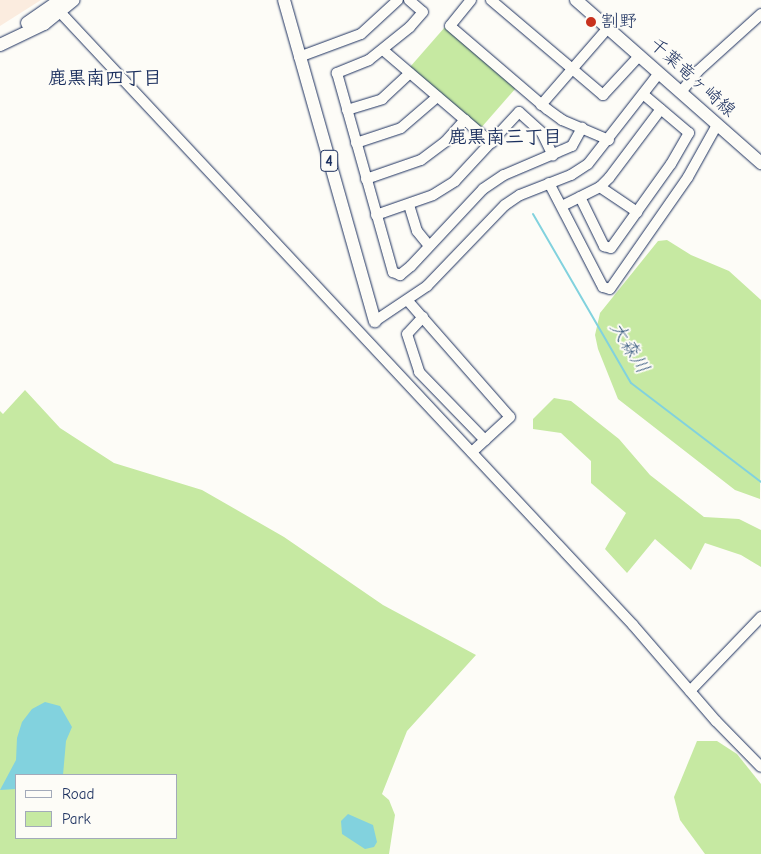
<!DOCTYPE html>
<meta charset="utf-8">
<style>
body{margin:0}
#map{position:relative;width:761px;height:854px;overflow:hidden;background:#fdfcf7;font-family:"Comic Neue","Klee One",sans-serif}
div>[style]{position:absolute}
[style*='--x']{left:calc(var(--x)*1px);top:calc(var(--y)*1px);width:calc(var(--w)*1px);rotate:calc(var(--a)*1deg)}
.built>*{inset:0;background:#fbecdf}
.green>*{inset:0;background:#c6e9a2}
.water>*{inset:0;background:#82d2de}
.stream>*{height:2px;margin:-1px;padding:0 1px;transform-origin:1px;border-radius:1px;background:#82d2de}
.roads{filter:drop-shadow(0 0 1px #1b2f5e) drop-shadow(0 0 1px #1b2f5e)}
.minor>*{height:10px;margin:-5px;padding:0 5px;transform-origin:5px;border-radius:5px;background:#fdfcf7}
.major>*{height:12px;margin:-6px;padding:0 6px;transform-origin:6px;border-radius:6px;background:#fdfcf7}
.dots>*{width:14px;height:14px;translate:-50% -50%;box-sizing:border-box;border:2px solid #fdfcf7;border-radius:50%}
span{translate:-50% -50%;white-space:nowrap;text-align:center;line-height:1.15;-webkit-text-stroke:4px #fdfcf7;paint-order:stroke}
.shield-label span{padding:1px 4px;background:#fdfcf7;border:1px solid;border-radius:4px;-webkit-text-stroke-width:0}
.shield-label{font-size:16px;color:#1b2f5e;font-weight:700}
.poi-label{font-size:18px;color:#1b2f5e}
.left{translate:0 -50%;text-align:left}
.street-label{font-size:18px;color:#1b2f5e}
.neighbourhood-label{font-size:19px;color:#1b2f5e;font-weight:700}
.water-label{font-size:19px;color:#35587e;font-style:italic}
.legend{position:absolute;left:15px;top:774px;width:162px;height:65px;box-sizing:border-box;background:#fdfcf7;border:1px solid #a3aaba;margin:0;padding:6px 9px;list-style:none;font-size:15px;color:#1b2f5e}
.legend li{display:flex;align-items:center;gap:10px;height:25px}
.legend b{width:25px;border:1px solid #a3aaba}
</style>
<div id="map">
<div class="built">
<div style="clip-path:polygon(0 0,41px 0,0 26px)"></div>
</div>
<div class="green">
<div style="clip-path:polygon(445px 27px,516px 88px,480px 129px,410px 67px)"></div>
<div style="clip-path:polygon(667px 240px,691px 255px,729px 271px,761px 300px,760px 499px,735px 490px,618px 399px,598px 349px,595px 335px,600px 313px,658px 241px)"></div>
<div style="clip-path:polygon(evenodd,25px 390px,60px 428px,114px 463px,202px 490px,284px 537px,383px 605px,476px 655px,407px 731px,382px 794px,389px 800px,395px 815px,389px 854px,0 854px,0 411px,3px 414px,25px 390px,16px 775px,176px 775px,176px 838px,16px 838px,16px 775px)"></div>
<div style="clip-path:polygon(554px 398px,571px 401px,619px 439px,650px 475px,704px 517px,739px 519px,761px 530px,761px 567px,741px 555px,705px 543px,691px 570px,655px 539px,627px 573px,605px 549px,626px 513px,591px 483px,591px 461px,561px 433px,533px 429px,533px 419px)"></div>
<div style="clip-path:polygon(697px 741px,717px 741px,737px 754px,761px 784px,761px 854px,705px 854px,680px 820px,674px 797px)"></div>
</div>
<div class="water">
<div style="clip-path:polygon(45px 702px,60px 706px,72px 727px,66px 741px,63px 775px,16px 775px,16px 789px,0 790px,16px 760px,17px 738px,22px 722px,32px 709px)"></div>
<div style="clip-path:polygon(348px 814px,373px 825px,377px 842px,374px 847px,365px 849px,342px 834px,341px 821px)"></div>
</div>
<div class="stream">
<div style="--x:533;--y:214;--w:195;--a:59.9"></div>
<div style="--x:631;--y:383;--w:163;--a:37.3"></div>
</div>
<div class="roads">
<div class="minor">
<div style="--x:409;--y:0;--w:18;--a:41"></div>
<div style="--x:423;--y:12;--w:20;--a:131"></div>
<div style="--x:410;--y:27;--w:53;--a:141.2"></div>
<div style="--x:369;--y:60;--w:35;--a:158"></div>
<div style="--x:337;--y:73;--w:207;--a:74.3"></div>
<div style="--x:393;--y:272;--w:8;--a:23"></div>
<div style="--x:400;--y:275;--w:14;--a:-39"></div>
<div style="--x:411;--y:266;--w:105;--a:-46.9"></div>
<div style="--x:483;--y:189;--w:25;--a:-34"></div>
<div style="--x:504;--y:175;--w:74;--a:-23.1"></div>
<div style="--x:572;--y:146;--w:21;--a:-61"></div>
<div style="--x:471;--y:0;--w:33;--a:129"></div>
<div style="--x:450;--y:26;--w:128;--a:40.6"></div>
<div style="--x:547;--y:109;--w:19;--a:36"></div>
<div style="--x:562;--y:120;--w:51;--a:23.1"></div>
<div style="--x:491;--y:0;--w:147;--a:40.3"></div>
<div style="--x:603;--y:95;--w:54;--a:-47.2"></div>
<div style="--x:60;--y:12;--w:839;--a:46.93"></div>
<div style="--x:633;--y:625;--w:127;--a:49.2"></div>
<div style="--x:716;--y:721;--w:64;--a:45.6"></div>
<div style="--x:383;--y:50;--w:143;--a:40.5"></div>
<div style="--x:299;--y:57;--w:66;--a:-20.4"></div>
<div style="--x:361;--y:34;--w:50;--a:-42.6"></div>
<div style="--x:681;--y:92;--w:27;--a:-51"></div>
<div style="--x:698;--y:71;--w:85;--a:-42.1"></div>
<div style="--x:541;--y:105;--w:102;--a:-49"></div>
<div style="--x:347;--y:110;--w:37;--a:-17"></div>
<div style="--x:382;--y:99;--w:38;--a:-43"></div>
<div style="--x:356;--y:143;--w:47;--a:-18.4"></div>
<div style="--x:401;--y:128;--w:48;--a:-40.7"></div>
<div style="--x:366;--y:179;--w:58;--a:-19.1"></div>
<div style="--x:421;--y:160;--w:30;--a:-37"></div>
<div style="--x:445;--y:142;--w:30;--a:-48"></div>
<div style="--x:549;--y:183;--w:117;--a:62.6"></div>
<div style="--x:603;--y:287;--w:7;--a:16"></div>
<div style="--x:610;--y:289;--w:136;--a:-55.1"></div>
<div style="--x:688;--y:177;--w:60;--a:-60.9"></div>
<div style="--x:600;--y:187;--w:45;--a:34"></div>
<div style="--x:580;--y:197;--w:55;--a:63.9"></div>
<div style="--x:604;--y:246;--w:7;--a:16"></div>
<div style="--x:611;--y:248;--w:103;--a:-54.5"></div>
<div style="--x:671;--y:164;--w:36;--a:-60"></div>
<div style="--x:689;--y:133;--w:60;--a:-139.7"></div>
<div style="--x:409;--y:205;--w:27;--a:73"></div>
<div style="--x:417;--y:231;--w:19;--a:51"></div>
<div style="--x:562;--y:206;--w:42;--a:-26.6"></div>
<div style="--x:600;--y:187;--w:13;--a:-45"></div>
<div style="--x:609;--y:178;--w:86;--a:-53"></div>
<div style="--x:376;--y:215;--w:60;--a:-19.3"></div>
<div style="--x:433;--y:195;--w:26;--a:-32"></div>
<div style="--x:455;--y:181;--w:94;--a:-47.2"></div>
<div style="--x:519;--y:112;--w:31;--a:42"></div>
<div style="--x:542;--y:133;--w:25;--a:64"></div>
<div style="--x:408;--y:301;--w:154;--a:48.7"></div>
<div style="--x:510;--y:417;--w:52;--a:137.4"></div>
<div style="--x:423;--y:317;--w:23;--a:133"></div>
<div style="--x:407;--y:334;--w:40;--a:72"></div>
<div style="--x:419;--y:372;--w:95;--a:45.9"></div>
<div style="--x:375;--y:321;--w:63;--a:-33.9"></div>
<div style="--x:427;--y:286;--w:112;--a:-46.1"></div>
<div style="--x:505;--y:205;--w:18;--a:-34"></div>
<div style="--x:520;--y:195;--w:55;--a:-21.4"></div>
<div style="--x:571;--y:175;--w:20;--a:-33"></div>
<div style="--x:588;--y:164;--w:115;--a:-52"></div>
<div style="--x:690;--y:691;--w:103;--a:-46.2"></div>
</div>
<div class="major">
<div style="--x:284;--y:0;--w:334;--a:74.2"></div>
<div style="--x:576;--y:0;--w:247;--a:41.4"></div>
<div style="--x:27;--y:23;--w:40;--a:-34.9"></div>
<div style="--x:0;--y:45;--w:49;--a:-25.5"></div>
<div style="--x:44;--y:24;--w:38;--a:-39"></div>
</div>
</div>
<div class="dots">
<div style="left:591px;top:22px;background:#c8321e"></div>
</div>
<div class="shield-label">
<span style="left:329px;top:161px">4</span>
</div>
<div class="poi-label">
<span class="left" style="left:601px;top:22px">割野</span>
</div>
<div class="street-label">
<span style="left:692px;top:78px;rotate:42deg">千葉竜ヶ崎線</span>
</div>
<div class="neighbourhood-label">
<span style="left:105px;top:79px">鹿黒南四丁目</span>
<span style="left:505px;top:138px">鹿黒南三丁目</span>
</div>
<div class="water-label">
<span style="left:629px;top:348px;rotate:58deg">大森川</span>
</div>
<ul class="legend">
<li><b style="height:6px;background:#fdfcf7"></b>Road</li>
<li><b style="height:14px;background:#c6e9a2"></b>Park</li>
</ul>
</div>
